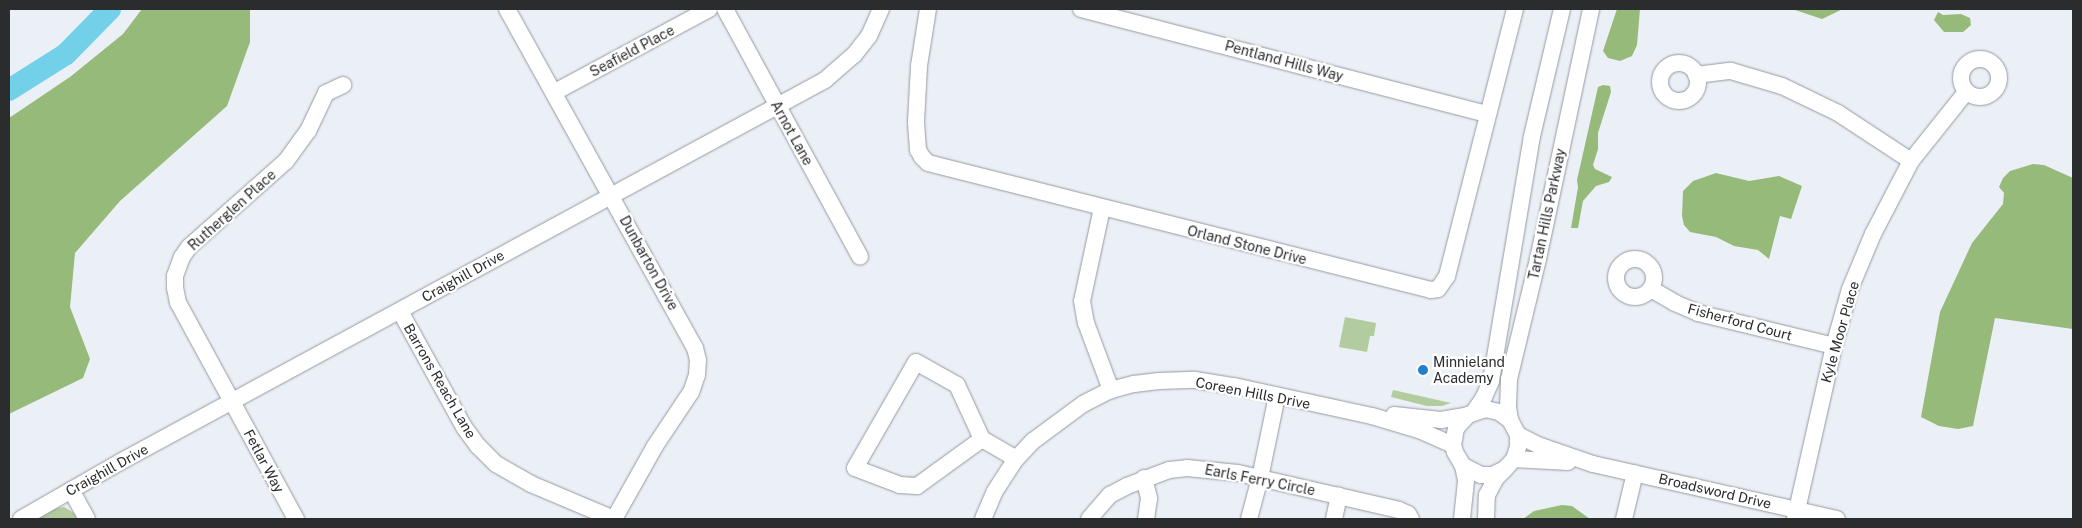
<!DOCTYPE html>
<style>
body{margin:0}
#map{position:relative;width:2082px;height:528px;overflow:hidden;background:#ebf0f7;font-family:"Public Sans",sans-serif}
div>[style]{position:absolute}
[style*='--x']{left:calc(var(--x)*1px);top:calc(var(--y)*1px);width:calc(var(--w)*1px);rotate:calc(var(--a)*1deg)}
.green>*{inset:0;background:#b2cb9f}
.forest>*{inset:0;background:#96ba7a}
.river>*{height:22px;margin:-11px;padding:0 11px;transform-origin:11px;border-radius:11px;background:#73d0e9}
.roads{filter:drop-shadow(0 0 1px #9599a0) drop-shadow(0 0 1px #9599a0)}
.minor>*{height:16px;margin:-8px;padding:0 8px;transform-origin:8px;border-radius:8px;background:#fff}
.minor>.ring{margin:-8px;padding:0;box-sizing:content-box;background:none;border:16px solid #fff;border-radius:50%}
.dots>*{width:14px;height:14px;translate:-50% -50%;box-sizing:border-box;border:2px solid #fff;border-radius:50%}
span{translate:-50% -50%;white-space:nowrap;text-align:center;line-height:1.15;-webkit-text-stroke:4.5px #fff;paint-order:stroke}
.street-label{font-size:14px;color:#2a2c2e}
.poi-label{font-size:14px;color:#2a2c2e}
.left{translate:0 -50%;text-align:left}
.frame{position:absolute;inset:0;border:10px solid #2a2c2e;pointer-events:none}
</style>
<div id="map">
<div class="green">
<div style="clip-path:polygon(1345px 317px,1376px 323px,1374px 336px,1370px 336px,1367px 352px,1339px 347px)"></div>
<div style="clip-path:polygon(1393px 390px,1451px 403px,1442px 406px,1427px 406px,1391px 397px)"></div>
<div style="clip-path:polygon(64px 507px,74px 513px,77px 519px,33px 519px,52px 509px)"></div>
</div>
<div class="forest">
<div style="clip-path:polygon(142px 9px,250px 9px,250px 42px,227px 106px,120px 201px,75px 253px,70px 307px,90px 359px,83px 378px,9px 414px,9px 118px,70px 77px,123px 34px)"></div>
<div style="clip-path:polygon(1617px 9px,1640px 9px,1637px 45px,1632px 56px,1620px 61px,1608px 58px,1603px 51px)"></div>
<div style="clip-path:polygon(1792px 9px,1843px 9px,1822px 19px)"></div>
<div style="clip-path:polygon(1938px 12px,1943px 15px,1961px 14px,1970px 18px,1971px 25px,1963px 32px,1944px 32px,1934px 20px)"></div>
<div style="clip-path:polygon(1603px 85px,1610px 86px,1611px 92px,1598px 133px,1598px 149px,1593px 165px,1595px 169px,1612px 177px,1609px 182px,1596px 186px,1583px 201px,1578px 228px,1571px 228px,1578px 187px,1577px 180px,1598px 87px)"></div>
<div style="clip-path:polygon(2033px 164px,2044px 165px,2073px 178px,2073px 329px,1995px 318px,1973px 426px,1958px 429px,1939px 426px,1921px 417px,1940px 312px,1972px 243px,2003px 204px,2004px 193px,1999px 187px,2003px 178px,2010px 171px)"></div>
<div style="clip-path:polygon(1716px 173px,1749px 181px,1779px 176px,1802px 186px,1791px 219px,1780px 216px,1769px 259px,1758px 250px,1734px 246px,1716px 237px,1690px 232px,1684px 225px,1682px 216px,1683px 191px,1693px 181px)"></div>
<div style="clip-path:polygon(1562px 505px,1572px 506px,1590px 519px,1523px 519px,1534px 511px)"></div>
</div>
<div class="river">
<div style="--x:9;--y:90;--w:67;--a:-32.3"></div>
<div style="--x:66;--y:54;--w:63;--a:-45.6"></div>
</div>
<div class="roads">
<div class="minor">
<div style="--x:507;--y:9;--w:388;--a:61"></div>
<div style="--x:695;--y:348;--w:12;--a:76"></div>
<div style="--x:698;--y:360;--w:15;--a:94"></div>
<div style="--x:697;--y:375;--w:18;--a:109"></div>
<div style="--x:691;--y:392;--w:65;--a:123.7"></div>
<div style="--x:655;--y:446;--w:84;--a:119.3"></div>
<div style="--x:725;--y:9;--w:282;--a:61.4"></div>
<div style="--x:928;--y:9;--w:58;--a:99"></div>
<div style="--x:919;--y:66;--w:56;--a:93.1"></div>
<div style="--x:916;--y:122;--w:28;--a:86"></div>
<div style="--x:918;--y:150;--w:8;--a:60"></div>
<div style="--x:922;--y:157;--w:8;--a:45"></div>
<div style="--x:928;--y:163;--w:519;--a:14.17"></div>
<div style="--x:1431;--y:290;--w:7;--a:-8"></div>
<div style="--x:1438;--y:289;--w:16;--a:-55"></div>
<div style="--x:1447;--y:276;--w:276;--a:-75.7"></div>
<div style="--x:1081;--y:9;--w:420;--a:14.5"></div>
<div class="ring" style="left:1961px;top:59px;width:22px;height:22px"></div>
<div class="ring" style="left:1660px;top:63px;width:22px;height:22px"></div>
<div style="--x:1696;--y:75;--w:35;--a:-7"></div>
<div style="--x:1731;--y:71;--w:53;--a:16.4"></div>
<div style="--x:1782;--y:86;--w:62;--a:25.7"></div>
<div style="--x:1838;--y:113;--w:87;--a:33.3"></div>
<div style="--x:555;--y:92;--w:175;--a:-28.3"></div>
<div style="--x:1102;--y:208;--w:95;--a:102.1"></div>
<div style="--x:1082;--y:301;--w:22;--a:80"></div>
<div style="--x:1086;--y:323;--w:72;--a:69.5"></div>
<div class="ring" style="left:1616px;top:259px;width:22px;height:22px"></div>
<div style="--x:1651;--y:289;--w:28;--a:30"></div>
<div style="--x:1675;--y:303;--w:25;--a:23"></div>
<div style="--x:1698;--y:313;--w:140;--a:13.6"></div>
<div style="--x:400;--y:311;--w:132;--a:61.1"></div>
<div style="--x:464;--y:427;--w:22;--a:54"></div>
<div style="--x:477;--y:445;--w:27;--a:45"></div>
<div style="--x:496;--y:464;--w:40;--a:29.7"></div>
<div style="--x:531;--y:484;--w:90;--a:22.9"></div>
<div style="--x:1474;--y:412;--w:18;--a:-56"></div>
<div style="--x:1484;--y:397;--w:17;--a:-66"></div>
<div style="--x:1491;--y:381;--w:248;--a:-80.5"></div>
<div style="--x:1532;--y:136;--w:130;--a:-76.7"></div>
<div style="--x:1394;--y:415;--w:47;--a:6.1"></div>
<div style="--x:1441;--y:420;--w:27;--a:-10"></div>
<div style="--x:1510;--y:420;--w:12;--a:-99"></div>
<div style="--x:1508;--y:408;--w:29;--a:-88"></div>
<div style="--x:1509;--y:379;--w:123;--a:-76.4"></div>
<div style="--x:1538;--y:259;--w:256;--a:-78"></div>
<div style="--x:1518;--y:435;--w:22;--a:27"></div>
<div style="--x:1538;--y:445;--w:58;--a:19.1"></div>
<div style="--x:1593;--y:464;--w:250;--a:12.7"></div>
<div style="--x:982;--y:439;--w:80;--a:144.1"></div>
<div style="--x:917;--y:486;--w:17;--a:-177"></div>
<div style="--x:900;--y:485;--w:48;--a:-159.3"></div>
<div style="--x:855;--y:468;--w:122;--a:-60.1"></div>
<div style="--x:916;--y:362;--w:47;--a:29.3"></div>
<div style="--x:957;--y:385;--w:60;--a:65.2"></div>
<div style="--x:982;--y:439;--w:39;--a:30"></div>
<div style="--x:1514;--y:459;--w:54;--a:3.2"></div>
<div style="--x:1144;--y:478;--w:21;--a:76"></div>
<div style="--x:1149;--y:498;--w:21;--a:98"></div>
<div style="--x:71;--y:490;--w:33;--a:61"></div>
<div style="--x:21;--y:519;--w:114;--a:-29.9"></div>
<div style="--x:120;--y:462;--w:802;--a:-28.45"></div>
<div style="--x:825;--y:80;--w:38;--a:-41"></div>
<div style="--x:854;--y:55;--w:24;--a:-52"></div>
<div style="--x:869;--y:36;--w:30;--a:-66"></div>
<div style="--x:296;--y:519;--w:246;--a:-118.6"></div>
<div style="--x:178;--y:303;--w:15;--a:-101"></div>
<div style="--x:175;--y:288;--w:12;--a:-90"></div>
<div style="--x:175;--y:276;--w:20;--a:-70"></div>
<div style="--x:182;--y:257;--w:12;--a:-55"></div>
<div style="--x:189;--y:247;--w:130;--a:-41.6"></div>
<div style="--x:286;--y:161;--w:37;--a:-54"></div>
<div style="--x:308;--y:131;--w:42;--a:-64.7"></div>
<div style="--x:326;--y:93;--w:19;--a:-25"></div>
<div style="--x:983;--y:519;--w:30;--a:-67"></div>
<div style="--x:995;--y:491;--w:38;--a:-57"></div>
<div style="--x:1016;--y:459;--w:25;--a:-47"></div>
<div style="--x:1033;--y:441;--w:62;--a:-36.5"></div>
<div style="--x:1083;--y:404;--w:31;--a:-27"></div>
<div style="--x:1111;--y:390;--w:24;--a:-15"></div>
<div style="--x:1134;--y:384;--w:25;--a:-7"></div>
<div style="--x:1159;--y:381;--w:36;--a:-2"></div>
<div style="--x:1195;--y:380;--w:39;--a:9"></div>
<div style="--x:1234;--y:386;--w:141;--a:12.3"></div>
<div style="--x:1372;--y:416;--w:49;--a:16.6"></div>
<div style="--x:1419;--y:430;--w:37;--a:24"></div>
<div style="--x:1089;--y:519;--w:32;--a:-49"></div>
<div style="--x:1110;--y:495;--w:19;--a:-28"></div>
<div style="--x:1127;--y:486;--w:45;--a:-20.9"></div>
<div style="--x:1169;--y:470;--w:18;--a:-6"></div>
<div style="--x:1187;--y:468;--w:51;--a:5.6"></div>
<div style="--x:1238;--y:473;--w:165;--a:12.9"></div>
<div style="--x:1399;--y:510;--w:10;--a:24"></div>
<div style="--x:1408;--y:514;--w:6;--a:59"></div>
<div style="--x:1249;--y:519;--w:42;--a:-75"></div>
<div style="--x:1260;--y:478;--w:84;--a:-78.3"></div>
<div style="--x:1334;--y:519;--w:24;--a:-78"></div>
<div style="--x:1462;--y:519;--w:39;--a:-84"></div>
<div style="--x:1466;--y:480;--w:14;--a:-102"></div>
<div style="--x:1463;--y:466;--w:16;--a:-120"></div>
<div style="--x:1455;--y:452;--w:7;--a:-106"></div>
<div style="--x:1453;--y:445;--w:17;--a:-80"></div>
<div style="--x:1456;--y:428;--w:18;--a:-47"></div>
<div style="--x:1468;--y:415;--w:18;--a:-19"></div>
<div style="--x:1485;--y:409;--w:14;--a:12"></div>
<div style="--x:1499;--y:412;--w:14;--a:36"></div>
<div style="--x:1510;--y:420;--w:17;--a:62"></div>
<div style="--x:1518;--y:435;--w:12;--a:90"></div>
<div style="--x:1518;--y:447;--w:13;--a:108"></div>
<div style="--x:1514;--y:459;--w:13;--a:132"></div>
<div style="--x:1505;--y:469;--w:14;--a:155"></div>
<div style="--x:1492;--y:475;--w:11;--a:180"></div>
<div style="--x:1481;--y:475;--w:20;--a:-153"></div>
<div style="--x:1486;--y:519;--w:24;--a:-88"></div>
<div style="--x:1487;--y:495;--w:19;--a:-62"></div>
<div style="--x:1496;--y:478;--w:11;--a:-45"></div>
<div style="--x:1624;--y:519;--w:47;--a:-76.6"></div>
<div style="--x:1795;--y:519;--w:177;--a:-77.3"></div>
<div style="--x:1834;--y:346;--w:59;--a:-74.3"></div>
<div style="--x:1850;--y:289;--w:60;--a:-67.3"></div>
<div style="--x:1873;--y:234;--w:82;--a:-62.5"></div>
<div style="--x:1911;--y:161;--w:88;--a:-51.4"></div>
</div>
</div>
<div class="dots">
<div style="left:1423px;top:370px;background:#237fcc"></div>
</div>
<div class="street-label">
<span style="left:632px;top:51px;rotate:-28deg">Seafield Place</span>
<span style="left:1284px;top:61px;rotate:15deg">Pentland Hills Way</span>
<span style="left:792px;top:133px;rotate:61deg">Arnot Lane</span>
<span style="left:232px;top:210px;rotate:-42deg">Rutherglen Place</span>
<span style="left:1547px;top:214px;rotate:-78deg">Tartan Hills Parkway</span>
<span style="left:1247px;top:245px;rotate:14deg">Orland Stone Drive</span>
<span style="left:649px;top:263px;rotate:61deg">Dunbarton Drive</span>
<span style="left:463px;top:276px;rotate:-29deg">Craighill Drive</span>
<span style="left:1740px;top:322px;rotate:15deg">Fisherford Court</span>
<span style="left:1840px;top:332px;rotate:-74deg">Kyle Moor Place</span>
<span style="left:440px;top:381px;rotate:60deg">Barrons Reach Lane</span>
<span style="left:1253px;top:393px;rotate:11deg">Coreen Hills Drive</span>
<span style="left:264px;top:461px;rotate:62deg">Fetlar Way</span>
<span style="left:107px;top:470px;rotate:-29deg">Craighill Drive</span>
<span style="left:1260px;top:480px;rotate:11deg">Earls Ferry Circle</span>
<span style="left:1715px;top:491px;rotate:13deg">Broadsword Drive</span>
</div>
<div class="poi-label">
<span class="left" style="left:1433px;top:370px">Minnieland<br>Academy</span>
</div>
<div class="frame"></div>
</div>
